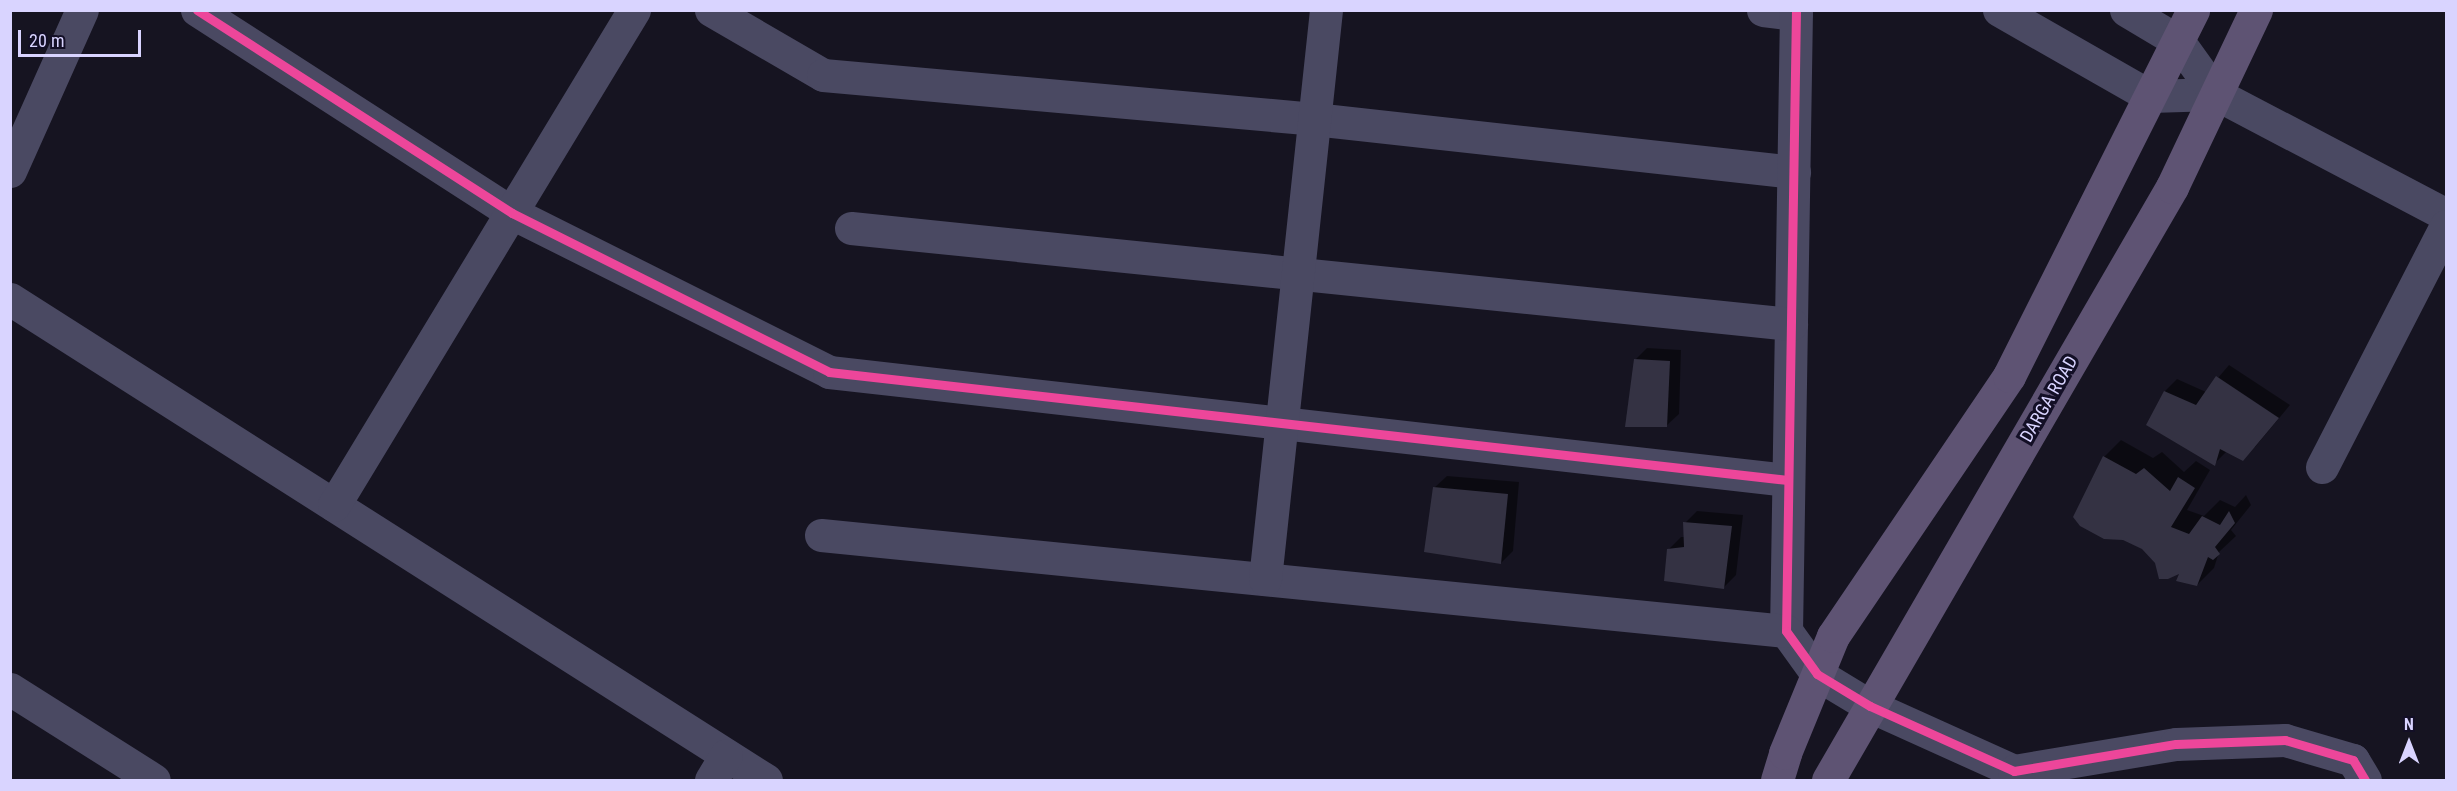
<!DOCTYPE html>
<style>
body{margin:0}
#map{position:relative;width:2457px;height:791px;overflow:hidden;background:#161421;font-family:"Roboto Condensed",sans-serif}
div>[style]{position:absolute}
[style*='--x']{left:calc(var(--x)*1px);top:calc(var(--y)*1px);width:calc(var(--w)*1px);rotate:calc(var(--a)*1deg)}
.shadow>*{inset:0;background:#0007}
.building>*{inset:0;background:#343243}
.minor>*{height:33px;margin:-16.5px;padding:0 16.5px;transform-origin:16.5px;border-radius:16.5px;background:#4a4962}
.major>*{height:33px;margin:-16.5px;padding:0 16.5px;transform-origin:16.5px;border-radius:16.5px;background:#5e5373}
.cycleway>*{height:9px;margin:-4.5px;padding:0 4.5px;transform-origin:4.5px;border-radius:4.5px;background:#ed469a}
span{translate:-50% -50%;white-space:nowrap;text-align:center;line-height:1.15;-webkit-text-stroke:6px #130f26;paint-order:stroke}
.street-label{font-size:18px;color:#d9d4ff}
.frame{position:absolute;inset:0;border:12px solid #d9d4ff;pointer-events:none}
.north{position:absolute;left:2379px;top:713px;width:60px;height:60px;-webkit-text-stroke:4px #130f26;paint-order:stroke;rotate:0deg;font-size:16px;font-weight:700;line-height:24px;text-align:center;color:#d9d4ff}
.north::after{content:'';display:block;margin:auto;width:21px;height:27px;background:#d9d4ff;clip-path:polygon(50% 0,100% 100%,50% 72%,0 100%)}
.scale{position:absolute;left:18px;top:30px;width:123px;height:27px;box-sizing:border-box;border:3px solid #d9d4ff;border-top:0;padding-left:8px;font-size:18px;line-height:21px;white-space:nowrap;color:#d9d4ff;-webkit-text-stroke:4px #130f26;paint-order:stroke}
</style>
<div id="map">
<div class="shadow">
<div style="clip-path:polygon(1647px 348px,1681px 350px,1679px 414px,1666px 426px,1635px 360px)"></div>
<div style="clip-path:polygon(2229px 365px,2290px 405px,2255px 447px,2226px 452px,2214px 464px,2165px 391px,2177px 379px,2206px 392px)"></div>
<div style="clip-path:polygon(2121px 440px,2153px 458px,2162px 452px,2184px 472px,2196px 461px,2210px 470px,2187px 510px,2204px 516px,2220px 500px,2235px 507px,2246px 495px,2251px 505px,2231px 530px,2236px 536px,2219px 552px,2214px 568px,2197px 585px,2181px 571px,2157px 562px,2104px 457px)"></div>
<div style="clip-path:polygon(1447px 476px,1519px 482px,1513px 551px,1501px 563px,1434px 488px)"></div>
<div style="clip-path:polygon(1697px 511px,1743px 515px,1736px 575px,1724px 587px,1668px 550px,1681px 537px,1685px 537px,1685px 523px)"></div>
</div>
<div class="building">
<div style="clip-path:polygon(1634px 359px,1670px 361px,1667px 427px,1625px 427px)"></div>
<div style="clip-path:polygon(2216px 376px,2279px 418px,2243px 461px,2220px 449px,2215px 466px,2146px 425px,2164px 391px,2196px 405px)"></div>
<div style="clip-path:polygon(2103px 456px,2136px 474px,2144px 468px,2170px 491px,2178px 477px,2195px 488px,2171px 527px,2189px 534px,2202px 516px,2220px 525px,2229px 511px,2235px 523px,2215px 547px,2220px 554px,2213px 560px,2208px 557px,2197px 586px,2176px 581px,2179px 574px,2168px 579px,2159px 579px,2155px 563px,2142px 549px,2123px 540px,2104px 539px,2080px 526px,2073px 517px)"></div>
<div style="clip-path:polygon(1433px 487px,1508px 494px,1501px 564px,1424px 552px)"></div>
<div style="clip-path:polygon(1683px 522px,1732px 526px,1724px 589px,1664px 581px,1667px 549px,1684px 547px)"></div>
</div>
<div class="minor">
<div style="--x:197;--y:10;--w:375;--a:32.8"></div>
<div style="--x:512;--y:213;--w:355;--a:26.6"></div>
<div style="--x:829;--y:372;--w:965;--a:6.43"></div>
<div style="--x:711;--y:10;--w:129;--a:30.1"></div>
<div style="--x:823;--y:75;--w:493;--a:5.1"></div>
<div style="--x:1314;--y:119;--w:483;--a:6.3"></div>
<div style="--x:1763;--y:10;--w:33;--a:7"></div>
<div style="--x:1796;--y:10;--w:621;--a:90.92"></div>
<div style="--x:1786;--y:631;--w:53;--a:54.2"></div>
<div style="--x:1817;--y:674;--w:62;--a:31.1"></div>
<div style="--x:1870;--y:706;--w:158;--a:24.3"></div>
<div style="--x:2014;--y:771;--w:164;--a:-9.5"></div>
<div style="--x:2176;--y:744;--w:109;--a:-2.1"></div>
<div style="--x:2285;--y:740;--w:71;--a:16.4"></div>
<div style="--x:2353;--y:760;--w:23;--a:59"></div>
<div style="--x:1999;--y:10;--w:174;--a:29.7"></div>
<div style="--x:2150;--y:96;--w:66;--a:-1.7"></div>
<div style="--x:2126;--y:10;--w:61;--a:30.8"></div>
<div style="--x:2178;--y:41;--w:65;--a:54.4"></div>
<div style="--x:2216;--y:94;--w:260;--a:27.7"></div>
<div style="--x:10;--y:171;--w:176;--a:-65.9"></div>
<div style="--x:851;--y:228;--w:945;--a:5.83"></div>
<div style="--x:10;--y:299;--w:896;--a:32.47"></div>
<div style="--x:2322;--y:467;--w:271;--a:-62.8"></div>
<div style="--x:334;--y:505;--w:579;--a:-58.78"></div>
<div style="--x:821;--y:535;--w:970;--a:5.68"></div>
<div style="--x:1265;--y:579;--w:572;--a:-83.88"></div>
<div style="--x:10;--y:689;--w:170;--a:32.3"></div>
<div style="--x:711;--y:780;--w:29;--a:-59"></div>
</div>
<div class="major">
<div style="--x:1777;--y:780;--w:28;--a:-73"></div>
<div style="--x:1785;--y:753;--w:126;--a:-67.7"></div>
<div style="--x:1833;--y:636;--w:314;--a:-55.9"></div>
<div style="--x:2009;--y:376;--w:410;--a:-63.3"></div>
<div style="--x:1828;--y:780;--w:686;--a:-59.88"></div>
<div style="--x:2172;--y:187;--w:196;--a:-64.6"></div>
</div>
<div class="cycleway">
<div style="--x:197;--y:10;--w:375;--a:32.8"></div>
<div style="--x:512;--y:213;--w:355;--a:26.6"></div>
<div style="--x:829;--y:372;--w:965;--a:6.43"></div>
<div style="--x:1796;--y:10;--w:621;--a:90.92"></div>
<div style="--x:1786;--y:631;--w:53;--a:54.2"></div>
<div style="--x:1817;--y:674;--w:62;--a:31.1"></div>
<div style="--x:1870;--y:706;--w:158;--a:24.3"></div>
<div style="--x:2014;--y:771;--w:164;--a:-9.5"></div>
<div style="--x:2176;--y:744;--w:109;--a:-2.1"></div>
<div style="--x:2285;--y:740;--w:71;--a:16.4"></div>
<div style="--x:2353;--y:760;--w:23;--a:59"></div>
</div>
<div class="street-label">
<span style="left:2049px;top:399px;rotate:-60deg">DARGA ROAD</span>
</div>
<div class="frame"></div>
<div class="north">N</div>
<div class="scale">20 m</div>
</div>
